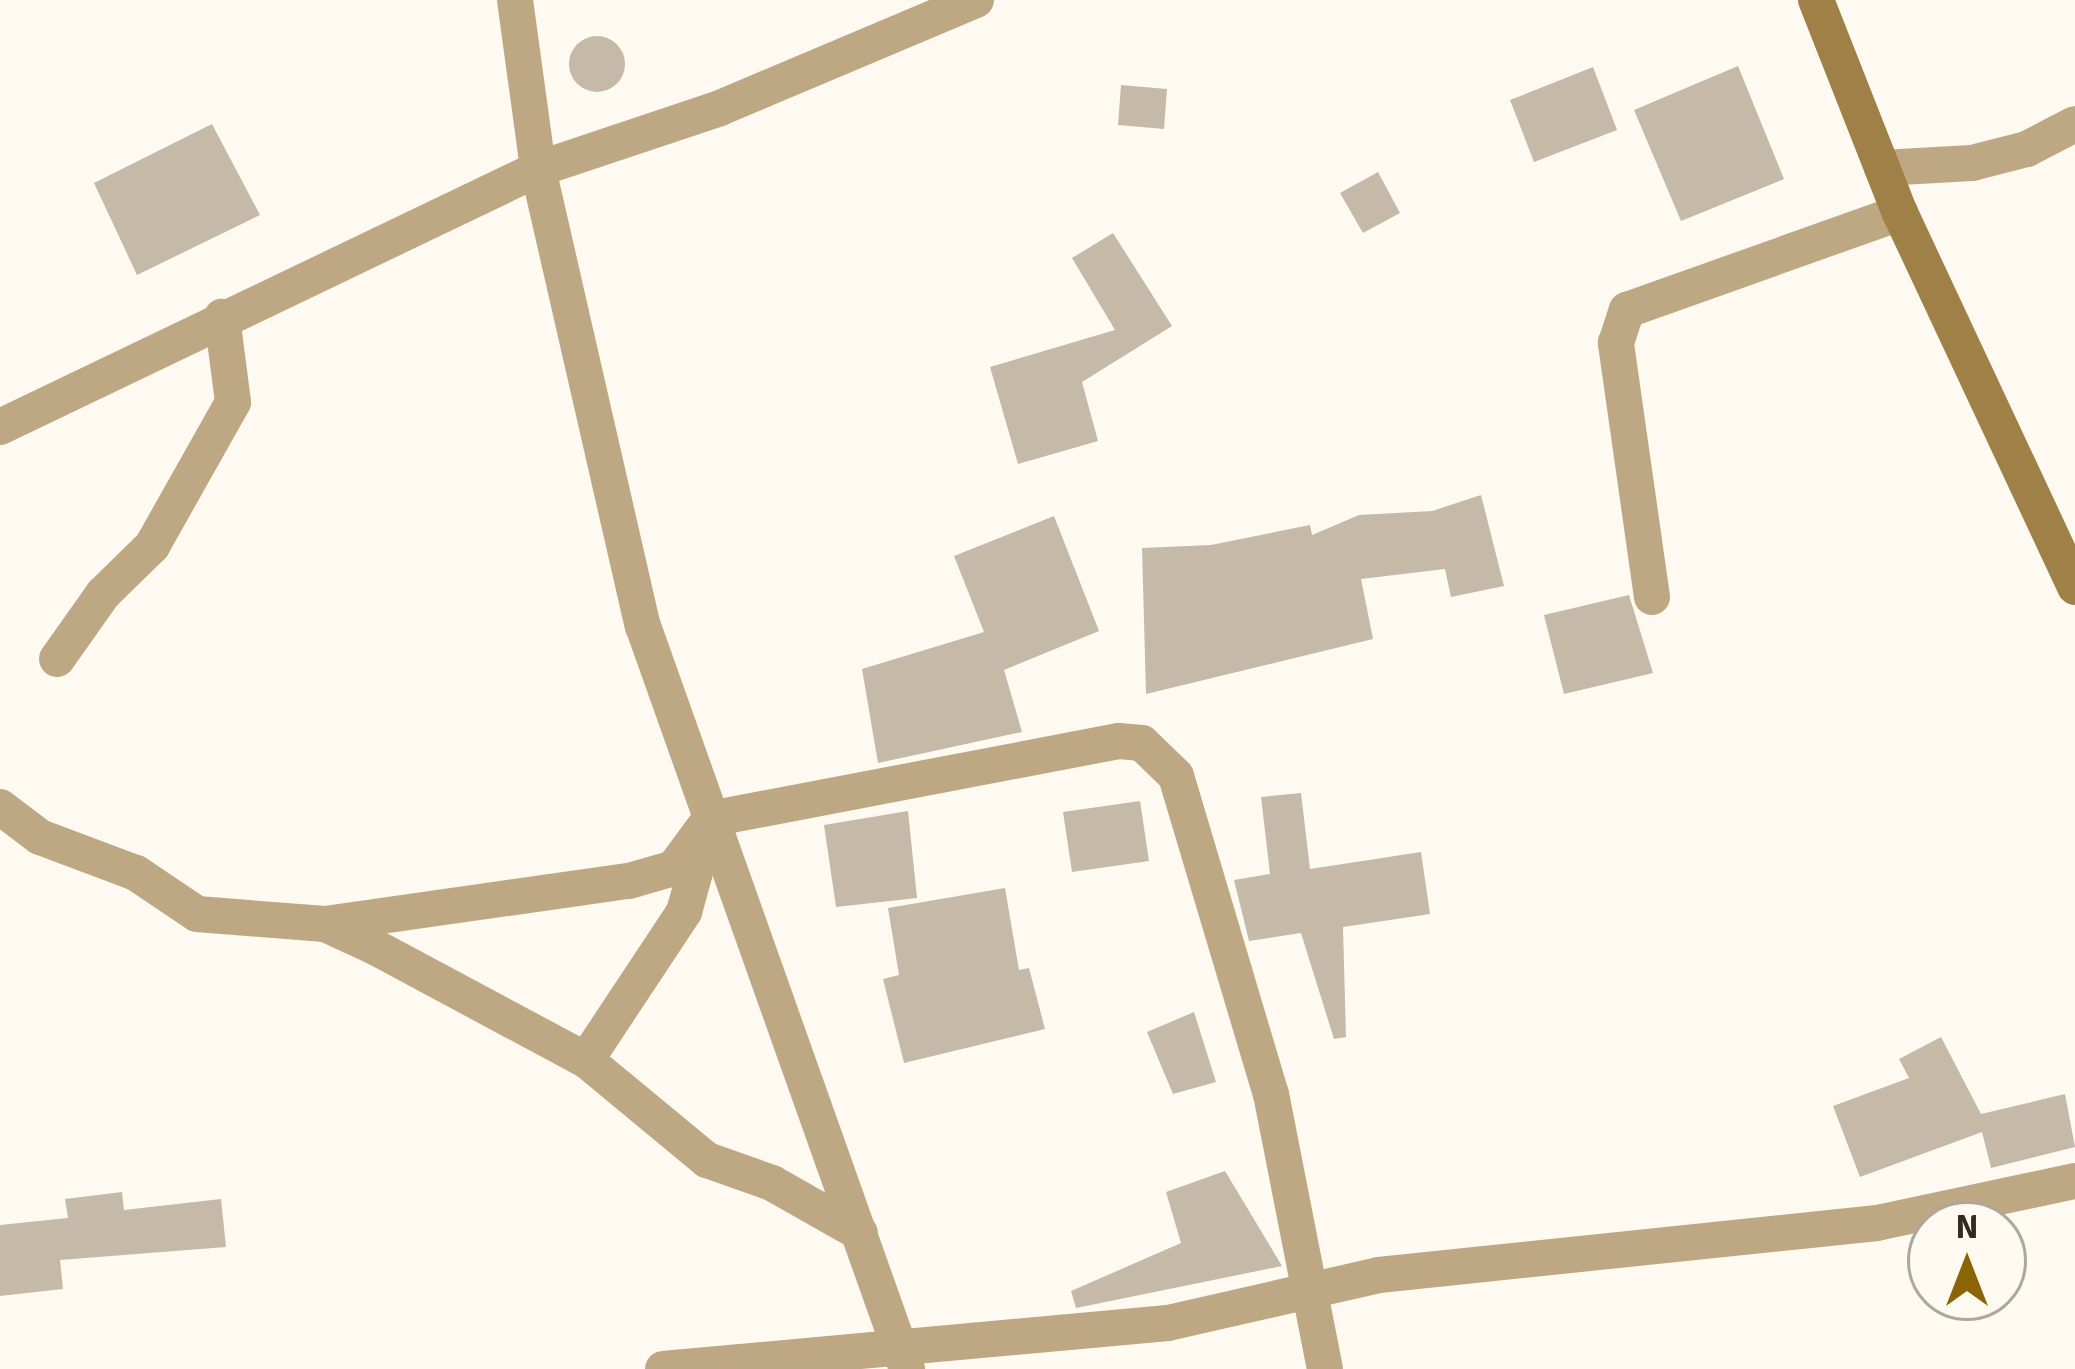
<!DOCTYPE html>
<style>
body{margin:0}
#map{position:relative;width:2075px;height:1369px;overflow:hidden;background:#fef9f1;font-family:Signika,sans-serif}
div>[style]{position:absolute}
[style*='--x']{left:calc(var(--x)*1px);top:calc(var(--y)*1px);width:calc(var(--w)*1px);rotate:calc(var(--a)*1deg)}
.building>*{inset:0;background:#c5baa7}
.round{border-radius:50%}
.street>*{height:36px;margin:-18px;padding:0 18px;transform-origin:18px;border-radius:18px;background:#bda883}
.secondary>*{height:36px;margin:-18px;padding:0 18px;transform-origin:18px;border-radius:18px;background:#9f8046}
span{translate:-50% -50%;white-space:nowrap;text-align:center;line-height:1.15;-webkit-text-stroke:9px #fef9f1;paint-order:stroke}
.north{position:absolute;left:1907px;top:1201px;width:120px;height:120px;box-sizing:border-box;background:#fef9f1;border:3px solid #aca79f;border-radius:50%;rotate:0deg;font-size:33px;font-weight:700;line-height:48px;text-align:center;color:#302c24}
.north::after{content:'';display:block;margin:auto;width:42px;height:54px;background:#8b6505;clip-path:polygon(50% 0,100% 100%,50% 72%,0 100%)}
</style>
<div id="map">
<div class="building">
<div class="round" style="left:569px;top:36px;width:56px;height:56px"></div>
<div style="clip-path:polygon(1738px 66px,1784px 179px,1681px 221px,1634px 110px)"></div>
<div style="clip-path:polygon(1593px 67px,1617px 130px,1534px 162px,1510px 100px)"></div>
<div style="clip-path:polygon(1121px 85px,1167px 89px,1164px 129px,1118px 125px)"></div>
<div style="clip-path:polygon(212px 124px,260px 215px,137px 275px,94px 183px)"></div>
<div style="clip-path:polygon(1378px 172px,1400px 213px,1363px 233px,1340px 193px)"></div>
<div style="clip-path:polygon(1113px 233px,1172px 326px,1082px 382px,1098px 441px,1018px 464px,990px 367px,1115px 330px,1072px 258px)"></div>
<div style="clip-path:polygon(1481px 495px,1504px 586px,1451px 597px,1445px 569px,1361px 579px,1373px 639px,1146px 694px,1142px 548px,1211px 545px,1310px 525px,1312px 535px,1359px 515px,1432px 511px)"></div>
<div style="clip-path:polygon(1054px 516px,1099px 631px,1004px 670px,1022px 732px,878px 763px,862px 669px,984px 632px,954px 556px)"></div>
<div style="clip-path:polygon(1629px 595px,1653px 673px,1564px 694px,1544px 615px)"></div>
<div style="clip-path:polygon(1301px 793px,1310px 869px,1421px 852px,1430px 914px,1343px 927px,1346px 1037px,1334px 1039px,1301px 933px,1249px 941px,1234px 880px,1270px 874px,1261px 797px)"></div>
<div style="clip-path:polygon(1140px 801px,1149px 861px,1072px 872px,1063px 812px)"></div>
<div style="clip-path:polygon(908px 811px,917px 898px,836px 907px,824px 825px)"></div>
<div style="clip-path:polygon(1005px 888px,1019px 970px,1029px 968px,1045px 1029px,904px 1063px,883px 979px,899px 975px,888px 908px)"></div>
<div style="clip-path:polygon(1194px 1012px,1216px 1082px,1173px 1094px,1147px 1032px)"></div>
<div style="clip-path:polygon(1941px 1037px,1981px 1114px,2065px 1094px,2075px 1147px,1991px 1168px,1982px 1132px,1860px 1177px,1833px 1106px,1909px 1078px,1899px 1059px)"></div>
<div style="clip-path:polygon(1225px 1171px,1282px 1266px,1076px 1308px,1071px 1291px,1181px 1243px,1166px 1192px)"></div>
<div style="clip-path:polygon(122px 1192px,124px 1210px,221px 1199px,226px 1247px,60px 1260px,63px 1289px,0 1296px,0 1225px,68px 1218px,65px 1199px)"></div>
</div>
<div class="street">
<div style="--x:515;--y:0;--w:171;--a:82.2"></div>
<div style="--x:538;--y:169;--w:469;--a:77.1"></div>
<div style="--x:643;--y:626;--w:789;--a:70.44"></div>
<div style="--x:1882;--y:168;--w:90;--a:-3.2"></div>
<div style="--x:1972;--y:163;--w:57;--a:-14.3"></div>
<div style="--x:2027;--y:149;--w:54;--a:-27.5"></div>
<div style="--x:0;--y:427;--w:597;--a:-25.62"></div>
<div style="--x:538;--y:169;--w:192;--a:-18.5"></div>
<div style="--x:720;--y:108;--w:278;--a:-22.9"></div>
<div style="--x:1652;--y:597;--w:257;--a:-98.1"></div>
<div style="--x:1616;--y:343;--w:35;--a:-72"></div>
<div style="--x:1627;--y:310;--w:290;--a:-19.6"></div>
<div style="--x:57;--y:659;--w:80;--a:-54.7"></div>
<div style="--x:103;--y:594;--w:69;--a:-44.4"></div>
<div style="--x:152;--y:546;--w:165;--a:-60.6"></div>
<div style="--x:233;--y:402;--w:86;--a:-97.4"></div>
<div style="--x:0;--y:807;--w:50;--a:36.9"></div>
<div style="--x:40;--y:837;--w:103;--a:20.6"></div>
<div style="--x:136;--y:873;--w:73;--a:33.9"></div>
<div style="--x:197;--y:914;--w:128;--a:4.5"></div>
<div style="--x:325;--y:924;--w:53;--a:24.6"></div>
<div style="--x:373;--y:946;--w:242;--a:28.2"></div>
<div style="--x:586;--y:1060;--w:157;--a:39.6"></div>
<div style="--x:707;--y:1160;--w:69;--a:19.5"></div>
<div style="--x:772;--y:1183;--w:101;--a:29.6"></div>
<div style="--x:325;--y:924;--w:307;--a:-8.1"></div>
<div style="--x:629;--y:881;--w:47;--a:-16.1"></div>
<div style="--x:674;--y:868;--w:61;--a:-53.7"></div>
<div style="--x:710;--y:819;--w:416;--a:-10.8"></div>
<div style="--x:1119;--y:741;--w:23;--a:5"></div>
<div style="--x:1142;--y:743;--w:47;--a:44.1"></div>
<div style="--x:1176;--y:776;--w:332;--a:73.4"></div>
<div style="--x:1271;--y:1094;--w:280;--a:78.9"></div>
<div style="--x:586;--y:1060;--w:178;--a:-56.5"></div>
<div style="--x:684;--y:912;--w:75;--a:-74.5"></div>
<div style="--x:663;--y:1369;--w:507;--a:-5.2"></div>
<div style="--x:1168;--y:1323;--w:216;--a:-12.8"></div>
<div style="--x:1379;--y:1275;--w:501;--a:-5.96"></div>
<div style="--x:1877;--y:1223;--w:202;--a:-12"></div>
</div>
<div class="secondary">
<div style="--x:1816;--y:0;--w:229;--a:68.5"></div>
<div style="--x:1900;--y:213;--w:413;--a:64.9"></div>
</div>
<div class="north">N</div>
</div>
